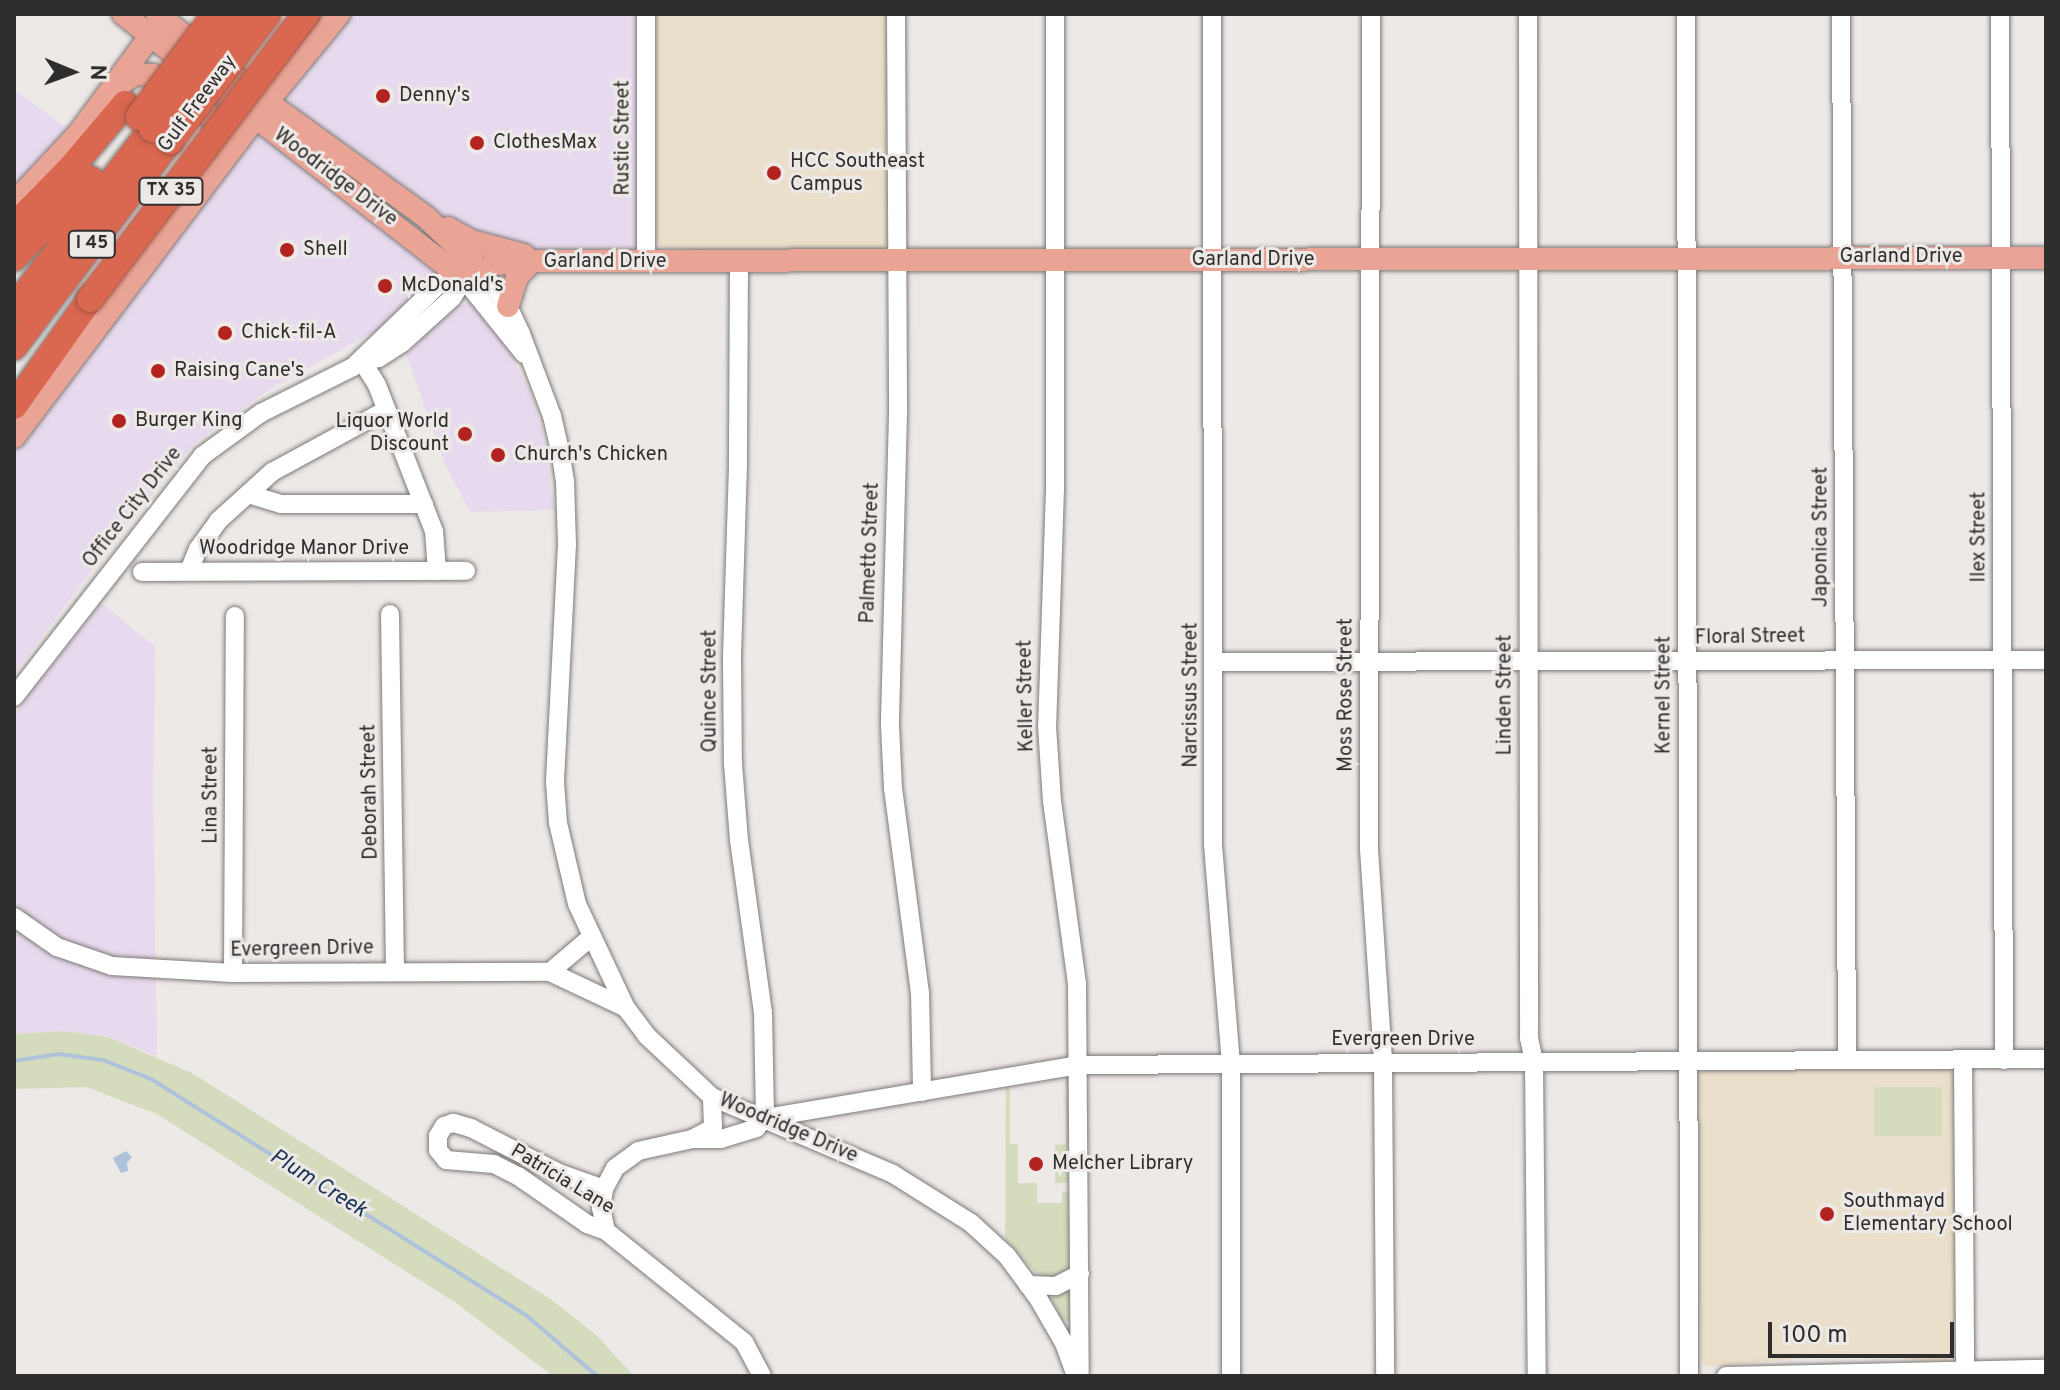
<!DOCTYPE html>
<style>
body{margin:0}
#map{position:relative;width:2060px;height:1390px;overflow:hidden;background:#ede9e7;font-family:Overpass,sans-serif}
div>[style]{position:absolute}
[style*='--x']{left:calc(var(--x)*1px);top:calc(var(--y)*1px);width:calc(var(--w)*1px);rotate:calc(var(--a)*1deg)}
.commercial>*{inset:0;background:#e8daee}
.education>*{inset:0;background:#eadfca}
.green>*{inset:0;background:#d5dcbe}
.water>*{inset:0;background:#afc2db}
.stream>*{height:4px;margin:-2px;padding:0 2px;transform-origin:2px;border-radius:2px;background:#afc2db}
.roads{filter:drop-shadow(0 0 2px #7d7978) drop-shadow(0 0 2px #7d7978)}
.minor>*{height:18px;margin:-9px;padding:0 9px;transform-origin:9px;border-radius:9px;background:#fff}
.major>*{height:22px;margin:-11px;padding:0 11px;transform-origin:11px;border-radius:11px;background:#e9a495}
.highway>*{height:26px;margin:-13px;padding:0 13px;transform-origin:13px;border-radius:13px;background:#da674f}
.bridges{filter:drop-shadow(0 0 2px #9e5343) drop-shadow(0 0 2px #9e5343)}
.highway-bridge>*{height:26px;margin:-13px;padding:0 13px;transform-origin:13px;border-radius:13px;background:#da674f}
.dots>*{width:22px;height:22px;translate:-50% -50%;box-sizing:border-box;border:4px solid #ede9e7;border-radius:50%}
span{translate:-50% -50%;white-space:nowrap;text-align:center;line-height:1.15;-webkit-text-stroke:6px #ede9e7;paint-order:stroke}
.shield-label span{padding:2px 6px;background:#ede9e7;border:2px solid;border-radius:6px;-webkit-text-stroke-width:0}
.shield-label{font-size:18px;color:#2f2e2d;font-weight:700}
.poi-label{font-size:20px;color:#2f2e2d}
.left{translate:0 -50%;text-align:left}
.right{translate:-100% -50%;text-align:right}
.street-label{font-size:20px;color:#2f2e2d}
.water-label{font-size:22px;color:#173254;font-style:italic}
.frame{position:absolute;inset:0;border:16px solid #2f2e2d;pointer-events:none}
.north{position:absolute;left:32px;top:32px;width:80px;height:80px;-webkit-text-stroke:6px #ede9e7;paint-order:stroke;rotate:91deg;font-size:22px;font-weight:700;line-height:32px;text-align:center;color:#2f2e2d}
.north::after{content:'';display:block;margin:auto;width:28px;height:36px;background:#2f2e2d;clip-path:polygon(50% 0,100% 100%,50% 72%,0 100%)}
.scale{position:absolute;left:1768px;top:1322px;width:186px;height:36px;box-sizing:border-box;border:4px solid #2f2e2d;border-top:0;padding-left:10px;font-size:24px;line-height:28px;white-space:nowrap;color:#2f2e2d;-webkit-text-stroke:6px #ede9e7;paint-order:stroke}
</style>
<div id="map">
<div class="commercial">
<div style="clip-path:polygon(347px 14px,639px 14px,637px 248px,521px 250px,453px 227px,321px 130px,292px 106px,287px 94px)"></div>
<div style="clip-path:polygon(14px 89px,68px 129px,14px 192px)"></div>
<div style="clip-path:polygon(254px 137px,266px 137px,434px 266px,434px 277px,386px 325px,267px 391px,195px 443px,123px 529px,14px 674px,14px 453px)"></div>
<div style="clip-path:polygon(470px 302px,476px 304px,509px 351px,530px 393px,543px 433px,554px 510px,470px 512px,444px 462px,406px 354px,459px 306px)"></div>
<div style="clip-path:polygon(101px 603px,155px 646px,153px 793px,157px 1056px,108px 1037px,63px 1031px,14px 1034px,14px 715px)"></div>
</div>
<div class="education">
<div style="clip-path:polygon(655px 14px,892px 14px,889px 241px,885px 246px,880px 249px,696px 250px,661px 247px,655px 236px)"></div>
<div style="clip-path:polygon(1943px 1069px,1954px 1070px,1955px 1353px,1943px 1363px,1930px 1363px,1900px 1358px,1829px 1356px,1708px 1367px,1701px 1361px,1698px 1075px,1703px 1071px)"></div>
</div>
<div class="green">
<div style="clip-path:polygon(63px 1031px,108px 1037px,192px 1073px,552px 1300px,596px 1335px,634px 1376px,553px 1376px,456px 1303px,157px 1114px,86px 1087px,14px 1089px,14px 1034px)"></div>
<div style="clip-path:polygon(1066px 1079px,1073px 1080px,1074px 1183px,1055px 1183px,1055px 1145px,1066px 1144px)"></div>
<div style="clip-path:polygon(1874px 1087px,1942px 1087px,1942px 1136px,1874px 1136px)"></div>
<div style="clip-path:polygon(1006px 1088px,1010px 1089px,1010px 1144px,1018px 1144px,1018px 1183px,1037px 1183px,1037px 1203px,1062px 1203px,1062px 1192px,1074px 1193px,1072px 1271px,1063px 1278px,1041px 1279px,1005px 1238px)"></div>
<div style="clip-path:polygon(1066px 1289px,1072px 1294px,1072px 1316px,1068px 1321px,1062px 1320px,1052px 1300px,1054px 1292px)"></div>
</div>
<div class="water">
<div style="clip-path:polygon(126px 1151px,132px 1157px,127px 1163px,128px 1171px,121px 1173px,113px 1158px)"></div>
</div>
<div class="stream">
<div style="--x:14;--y:1061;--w:45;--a:-9"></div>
<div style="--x:58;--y:1054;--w:45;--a:7.6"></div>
<div style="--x:103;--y:1060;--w:52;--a:21.6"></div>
<div style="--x:151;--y:1079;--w:444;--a:32.2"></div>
<div style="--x:527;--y:1316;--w:92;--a:40.6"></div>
</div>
<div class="roads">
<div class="minor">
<div style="--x:646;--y:14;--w:248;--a:90"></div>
<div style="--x:896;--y:14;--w:400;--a:89.7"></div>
<div style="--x:898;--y:414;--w:311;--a:91.5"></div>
<div style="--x:890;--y:725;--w:63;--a:87.3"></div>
<div style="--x:893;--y:788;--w:207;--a:82.5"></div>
<div style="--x:920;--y:993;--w:99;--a:88.8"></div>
<div style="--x:1055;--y:14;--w:475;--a:90"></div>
<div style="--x:1055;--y:489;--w:237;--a:91.9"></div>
<div style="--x:1047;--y:726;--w:75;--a:86.2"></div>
<div style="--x:1052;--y:801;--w:184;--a:82.2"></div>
<div style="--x:1077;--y:983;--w:390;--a:89.6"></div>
<div style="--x:1212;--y:14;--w:831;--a:89.93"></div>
<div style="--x:1213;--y:845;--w:218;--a:85.3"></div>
<div style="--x:1231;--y:1062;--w:314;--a:90"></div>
<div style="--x:1371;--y:14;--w:835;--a:90.14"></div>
<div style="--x:1369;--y:849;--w:213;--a:86.2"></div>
<div style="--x:1383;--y:1062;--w:314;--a:89.6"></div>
<div style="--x:1528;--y:14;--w:1024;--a:89.94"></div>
<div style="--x:1529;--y:1038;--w:25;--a:78"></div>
<div style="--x:1534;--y:1062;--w:314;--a:89.5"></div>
<div style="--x:1686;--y:14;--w:1362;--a:89.87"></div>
<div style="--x:1841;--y:14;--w:1046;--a:89.67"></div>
<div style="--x:2000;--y:14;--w:1046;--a:89.78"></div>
<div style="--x:739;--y:262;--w:203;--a:90.3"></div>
<div style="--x:738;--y:465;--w:194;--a:91.8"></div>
<div style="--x:732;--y:659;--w:105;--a:89.5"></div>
<div style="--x:733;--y:764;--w:76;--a:85.5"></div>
<div style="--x:739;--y:840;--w:174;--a:82.1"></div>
<div style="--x:763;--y:1012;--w:106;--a:88.9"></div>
<div style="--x:480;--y:269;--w:46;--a:52.9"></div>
<div style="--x:508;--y:306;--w:31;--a:65"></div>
<div style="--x:521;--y:334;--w:88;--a:69.3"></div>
<div style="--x:552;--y:416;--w:35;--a:77"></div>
<div style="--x:560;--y:450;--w:31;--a:81"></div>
<div style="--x:565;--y:481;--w:63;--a:88.2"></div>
<div style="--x:567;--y:544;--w:238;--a:92.9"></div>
<div style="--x:555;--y:782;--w:41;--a:85.8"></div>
<div style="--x:558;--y:823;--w:83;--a:76.8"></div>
<div style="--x:577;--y:904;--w:115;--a:64.8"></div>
<div style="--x:626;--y:1008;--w:34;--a:53"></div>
<div style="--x:646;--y:1035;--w:91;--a:43.2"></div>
<div style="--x:712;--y:1097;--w:197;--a:23"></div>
<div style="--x:893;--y:1174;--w:92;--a:32.1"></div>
<div style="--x:971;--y:1223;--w:49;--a:42.5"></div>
<div style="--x:1007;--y:1256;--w:52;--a:53.6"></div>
<div style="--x:1038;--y:1298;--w:52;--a:60"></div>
<div style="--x:1064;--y:1343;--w:35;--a:70"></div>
<div style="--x:464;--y:279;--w:96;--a:51.3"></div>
<div style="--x:362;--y:361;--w:28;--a:58"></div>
<div style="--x:377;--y:385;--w:157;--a:68.7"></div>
<div style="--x:434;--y:531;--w:40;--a:85.7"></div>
<div style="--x:362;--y:361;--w:17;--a:-10"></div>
<div style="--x:379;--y:358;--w:27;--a:-33"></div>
<div style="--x:402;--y:343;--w:67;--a:-42"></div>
<div style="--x:452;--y:298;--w:22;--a:-58"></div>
<div style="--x:248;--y:494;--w:34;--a:17"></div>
<div style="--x:281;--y:504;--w:143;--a:0"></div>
<div style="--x:189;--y:571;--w:24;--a:-68"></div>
<div style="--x:198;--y:549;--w:34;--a:-54"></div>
<div style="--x:218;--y:521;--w:73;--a:-42.2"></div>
<div style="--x:272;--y:472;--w:130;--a:-28.5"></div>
<div style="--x:142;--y:572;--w:324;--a:-0.2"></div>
<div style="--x:390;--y:614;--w:356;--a:89.2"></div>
<div style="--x:1214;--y:662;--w:832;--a:-0.14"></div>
<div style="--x:14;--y:697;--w:306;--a:-52"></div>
<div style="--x:202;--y:456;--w:73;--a:-36.1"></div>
<div style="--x:261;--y:413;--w:103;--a:-26.6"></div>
<div style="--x:353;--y:367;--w:121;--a:-44"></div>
<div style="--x:440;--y:283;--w:24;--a:-9"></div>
<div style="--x:14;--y:917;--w:52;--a:34.9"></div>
<div style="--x:57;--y:947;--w:58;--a:19.1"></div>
<div style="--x:112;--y:966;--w:121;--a:3.3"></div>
<div style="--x:233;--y:973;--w:317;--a:-0.2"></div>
<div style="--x:550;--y:972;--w:52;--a:-40.4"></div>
<div style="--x:550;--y:972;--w:84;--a:25.3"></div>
<div style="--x:233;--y:973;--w:357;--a:-89.7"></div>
<div style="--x:1963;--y:1060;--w:312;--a:89.6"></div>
<div style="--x:765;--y:1118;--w:319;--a:-9.6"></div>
<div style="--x:1080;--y:1065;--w:966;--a:-0.36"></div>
<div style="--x:694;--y:1138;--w:21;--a:-28"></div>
<div style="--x:713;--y:1128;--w:31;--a:-92"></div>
<div style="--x:604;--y:1189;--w:48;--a:-160.4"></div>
<div style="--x:559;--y:1173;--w:99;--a:-152.9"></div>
<div style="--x:471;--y:1128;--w:19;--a:-164"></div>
<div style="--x:453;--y:1123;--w:9;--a:162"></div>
<div style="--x:444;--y:1126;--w:12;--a:121"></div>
<div style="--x:438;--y:1136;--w:14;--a:90"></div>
<div style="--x:438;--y:1150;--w:13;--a:51"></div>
<div style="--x:446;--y:1160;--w:48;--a:4.8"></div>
<div style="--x:494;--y:1164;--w:27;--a:27"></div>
<div style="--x:518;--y:1176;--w:84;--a:34.8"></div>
<div style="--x:587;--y:1224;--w:20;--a:20"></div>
<div style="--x:606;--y:1231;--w:177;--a:38.8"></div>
<div style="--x:744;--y:1342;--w:38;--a:62"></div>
<div style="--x:606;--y:1231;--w:24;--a:-102"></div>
<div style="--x:601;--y:1208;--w:19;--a:-81"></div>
<div style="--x:604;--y:1189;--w:24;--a:-62"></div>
<div style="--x:615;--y:1168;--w:29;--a:-36"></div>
<div style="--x:638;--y:1151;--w:55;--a:-12.5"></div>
<div style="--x:692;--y:1139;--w:29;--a:0"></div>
<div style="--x:721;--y:1139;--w:37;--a:-17"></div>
<div style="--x:756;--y:1128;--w:13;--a:-48"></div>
<div style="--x:1028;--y:1285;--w:28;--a:2"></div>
<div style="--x:1056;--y:1286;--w:27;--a:-27"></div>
<div style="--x:1726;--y:1376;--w:320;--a:-1.3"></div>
</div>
<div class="major">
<div style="--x:123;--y:14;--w:432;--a:37.9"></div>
<div style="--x:464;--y:279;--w:34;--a:-27"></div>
<div style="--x:494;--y:264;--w:38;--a:-5"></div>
<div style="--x:532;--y:261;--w:1514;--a:-0.11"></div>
<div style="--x:157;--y:14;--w:141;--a:38.7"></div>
<div style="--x:267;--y:102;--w:196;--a:35.9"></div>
<div style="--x:426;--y:217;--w:75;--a:43.9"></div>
<div style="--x:116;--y:87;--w:23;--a:-34"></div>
<div style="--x:135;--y:74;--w:18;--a:3"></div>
<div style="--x:153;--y:75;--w:75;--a:35.8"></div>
<div style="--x:214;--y:119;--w:11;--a:68"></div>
<div style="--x:218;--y:129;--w:14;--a:98"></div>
<div style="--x:14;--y:203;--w:96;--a:-47.1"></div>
<div style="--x:79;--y:133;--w:135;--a:-53.7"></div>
<div style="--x:448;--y:228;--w:26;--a:29"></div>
<div style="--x:471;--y:241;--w:55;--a:14.8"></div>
<div style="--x:508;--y:306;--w:30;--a:-73"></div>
<div style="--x:517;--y:277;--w:22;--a:-47"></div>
<div style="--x:14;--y:437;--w:420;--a:-52.9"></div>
<div style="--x:267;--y:102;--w:114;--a:-50.7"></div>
</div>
<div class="highway">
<div style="--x:14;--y:226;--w:81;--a:-45.5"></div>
<div style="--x:71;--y:168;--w:84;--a:-49.8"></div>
<div style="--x:14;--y:258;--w:110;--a:-45.7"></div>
<div style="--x:14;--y:308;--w:226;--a:-52.4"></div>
<div style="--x:14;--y:347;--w:258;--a:-52.9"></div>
<div style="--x:14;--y:406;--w:131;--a:-54.6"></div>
</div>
</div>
<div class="bridges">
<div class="highway-bridge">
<div style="--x:139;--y:117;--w:129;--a:-53.2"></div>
<div style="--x:152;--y:129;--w:145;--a:-52.6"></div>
<div style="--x:170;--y:141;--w:160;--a:-52.6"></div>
<div style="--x:90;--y:299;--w:358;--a:-52.8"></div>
</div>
</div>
<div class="dots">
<div style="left:383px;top:96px;background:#b32420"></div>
<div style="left:477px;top:143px;background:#b32420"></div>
<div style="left:774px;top:173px;background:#b32420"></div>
<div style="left:287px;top:250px;background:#b32420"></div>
<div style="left:385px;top:286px;background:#b32420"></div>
<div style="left:225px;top:333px;background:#b32420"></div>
<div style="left:158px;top:371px;background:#b32420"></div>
<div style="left:119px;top:421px;background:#b32420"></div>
<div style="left:465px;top:434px;background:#b32420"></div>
<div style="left:498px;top:455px;background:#b32420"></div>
<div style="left:1036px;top:1164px;background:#b32420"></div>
<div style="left:1827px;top:1214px;background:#b32420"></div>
</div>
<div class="shield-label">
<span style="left:171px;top:191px">TX 35</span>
<span style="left:92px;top:244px">I 45</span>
</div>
<div class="poi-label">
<span class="left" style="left:399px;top:96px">Denny's</span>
<span class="left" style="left:493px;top:143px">ClothesMax</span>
<span class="left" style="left:790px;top:174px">HCC Southeast<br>Campus</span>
<span class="left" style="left:303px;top:250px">Shell</span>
<span class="left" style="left:401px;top:286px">McDonald's</span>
<span class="left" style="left:241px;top:333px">Chick-fil-A</span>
<span class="left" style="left:174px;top:371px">Raising Cane's</span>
<span class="left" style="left:135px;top:421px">Burger King</span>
<span class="right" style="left:449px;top:434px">Liquor World<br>Discount</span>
<span class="left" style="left:514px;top:455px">Church's Chicken</span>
<span class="left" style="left:1052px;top:1164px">Melcher Library</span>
<span class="left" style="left:1843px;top:1214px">Southmayd<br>Elementary School</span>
</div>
<div class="street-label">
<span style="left:198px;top:104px;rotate:-53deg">Gulf Freeway</span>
<span style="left:624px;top:138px;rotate:-90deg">Rustic Street</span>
<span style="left:335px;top:178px;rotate:37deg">Woodridge Drive</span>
<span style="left:1901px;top:257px">Garland Drive</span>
<span style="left:1253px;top:260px">Garland Drive</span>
<span style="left:605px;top:262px">Garland Drive</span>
<span style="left:133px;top:508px;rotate:-52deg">Office City Drive</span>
<span style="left:1822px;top:537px;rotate:-90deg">Japonica Street</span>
<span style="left:1980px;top:537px;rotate:-90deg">Ilex Street</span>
<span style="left:304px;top:549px">Woodridge Manor Drive</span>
<span style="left:871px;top:553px;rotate:-88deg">Palmetto Street</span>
<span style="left:1750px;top:638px;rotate:-1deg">Floral Street</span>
<span style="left:711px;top:691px;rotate:-90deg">Quince Street</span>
<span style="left:1192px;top:695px;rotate:-90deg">Narcissus Street</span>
<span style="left:1347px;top:695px;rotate:-90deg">Moss Rose Street</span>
<span style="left:1506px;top:695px;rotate:-90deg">Linden Street</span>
<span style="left:1665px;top:695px;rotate:-90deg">Kernel Street</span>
<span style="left:1027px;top:696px;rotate:-91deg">Keller Street</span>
<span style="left:371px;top:792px;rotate:-91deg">Deborah Street</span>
<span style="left:212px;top:795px;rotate:-90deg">Lina Street</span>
<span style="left:302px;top:950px;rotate:-1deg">Evergreen Drive</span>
<span style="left:1403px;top:1040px">Evergreen Drive</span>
<span style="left:788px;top:1129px;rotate:23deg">Woodridge Drive</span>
<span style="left:562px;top:1180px;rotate:31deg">Patricia Lane</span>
</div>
<div class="water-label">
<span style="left:318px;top:1184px;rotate:32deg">Plum Creek</span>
</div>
<div class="frame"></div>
<div class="north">N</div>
<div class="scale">100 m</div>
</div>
